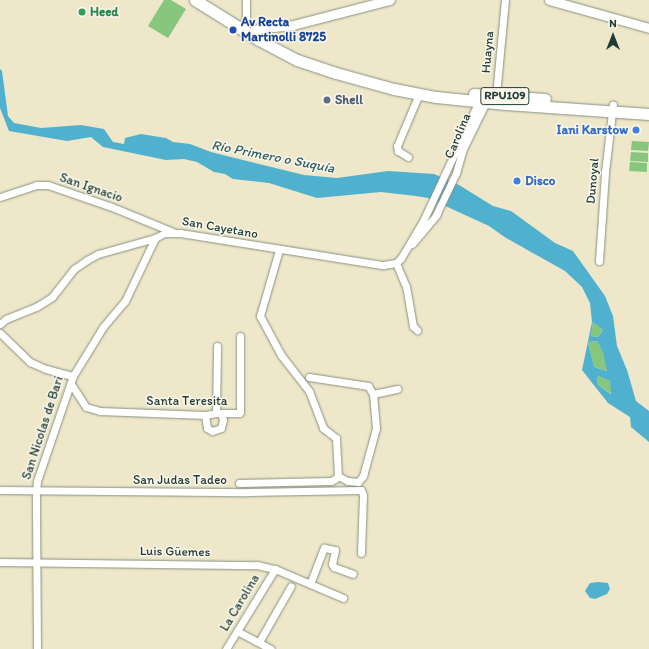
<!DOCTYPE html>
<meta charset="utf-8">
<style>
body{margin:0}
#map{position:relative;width:649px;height:649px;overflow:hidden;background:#eee7ca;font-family:Itim,sans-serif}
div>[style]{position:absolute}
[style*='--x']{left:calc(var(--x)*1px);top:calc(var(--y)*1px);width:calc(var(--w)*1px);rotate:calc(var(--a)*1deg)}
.green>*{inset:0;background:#86c67d}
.water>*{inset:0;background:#50b1cf}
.roads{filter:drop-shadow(0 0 1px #86927f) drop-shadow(0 0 1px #86927f)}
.minor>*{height:7px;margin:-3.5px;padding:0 3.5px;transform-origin:3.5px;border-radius:3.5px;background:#fff}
.tertiary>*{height:9px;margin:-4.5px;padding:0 4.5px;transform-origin:4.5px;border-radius:4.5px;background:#fff}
.primary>*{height:11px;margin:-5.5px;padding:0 5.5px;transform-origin:5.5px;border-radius:5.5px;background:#fff}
.dots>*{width:11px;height:11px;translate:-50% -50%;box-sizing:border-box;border:2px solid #fbf7ec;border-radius:50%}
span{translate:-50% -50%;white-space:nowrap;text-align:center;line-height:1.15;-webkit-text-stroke:3px #fbf7ec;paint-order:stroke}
.shield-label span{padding:1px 3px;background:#fbf7ec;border:1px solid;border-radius:3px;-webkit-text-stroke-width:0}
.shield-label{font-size:12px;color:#1f3d34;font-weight:700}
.leisure-label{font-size:13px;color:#27864d;font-weight:700}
.left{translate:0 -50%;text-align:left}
.transit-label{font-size:13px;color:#164399;font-weight:700}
.street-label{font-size:13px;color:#1f3d34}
.service-label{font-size:13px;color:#4e5e75;font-weight:700}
.shop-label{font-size:13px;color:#366cbe;font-weight:700}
.right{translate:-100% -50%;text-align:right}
.water-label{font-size:14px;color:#2e6062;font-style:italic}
.north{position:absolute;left:593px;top:16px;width:40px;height:40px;-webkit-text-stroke:3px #fbf7ec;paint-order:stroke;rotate:0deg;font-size:11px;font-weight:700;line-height:16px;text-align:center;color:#1f3d34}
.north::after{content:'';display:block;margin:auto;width:14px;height:18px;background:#1f3d34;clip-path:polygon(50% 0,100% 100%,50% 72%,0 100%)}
</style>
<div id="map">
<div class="green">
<div style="clip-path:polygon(164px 0,171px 0,186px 9px,168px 38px,148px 26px)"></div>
<div style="clip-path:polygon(632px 141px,649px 142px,648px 151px,631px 150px)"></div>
<div style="clip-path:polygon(631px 152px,648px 153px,648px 162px,630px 161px)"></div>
<div style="clip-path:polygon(630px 162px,647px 163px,647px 172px,629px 171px)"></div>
<div style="clip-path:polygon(593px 322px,603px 330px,598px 337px,591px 336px)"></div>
<div style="clip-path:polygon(597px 341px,603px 353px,608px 371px,594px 367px,588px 342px)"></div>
<div style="clip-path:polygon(598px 376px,610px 381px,612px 394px,597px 384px)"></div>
</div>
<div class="water">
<div style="clip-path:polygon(evenodd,0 69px,2px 71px,8px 116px,14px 123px,41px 128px,81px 125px,104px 129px,113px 142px,124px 144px,125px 138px,141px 134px,166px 138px,173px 142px,190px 144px,211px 152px,304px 175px,337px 178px,388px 171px,434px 174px,459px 185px,493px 206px,511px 211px,555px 243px,573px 251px,605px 296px,613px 316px,617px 346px,627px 370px,636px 401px,649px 411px,649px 442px,631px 427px,630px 417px,608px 403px,582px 370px,592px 322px,590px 303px,582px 287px,565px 271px,506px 238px,489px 226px,428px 198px,416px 196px,381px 192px,317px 198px,269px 183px,233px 179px,225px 174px,214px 172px,197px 162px,184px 159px,166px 160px,103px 147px,91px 137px,67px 141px,9px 131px,0 108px,0 69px,593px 322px,603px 330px,598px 337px,591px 336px,593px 322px,0 69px,597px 341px,603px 353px,607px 371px,594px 367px,588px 342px,597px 341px,0 69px,598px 376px,610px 381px,611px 394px,597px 384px,598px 376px)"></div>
<div style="clip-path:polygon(598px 582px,608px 583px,610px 589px,607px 594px,595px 599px,590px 598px,585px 591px,590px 583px)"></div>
</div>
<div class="roads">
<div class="minor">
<div style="--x:242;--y:30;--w:13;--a:-72"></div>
<div style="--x:246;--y:18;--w:18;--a:-90"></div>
<div style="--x:408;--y:157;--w:12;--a:-149"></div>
<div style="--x:398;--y:151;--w:5;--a:-101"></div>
<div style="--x:397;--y:146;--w:56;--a:-67.1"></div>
<div style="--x:0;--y:197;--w:38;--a:-18"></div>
<div style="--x:36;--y:185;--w:12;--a:0"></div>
<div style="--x:48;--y:185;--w:68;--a:19"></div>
<div style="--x:112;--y:207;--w:66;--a:22.3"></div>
<div style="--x:412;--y:244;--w:38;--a:-50"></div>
<div style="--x:436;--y:215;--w:47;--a:-64.5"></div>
<div style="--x:456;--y:173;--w:25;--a:-74"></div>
<div style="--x:463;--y:149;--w:52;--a:-63.9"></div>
<div style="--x:486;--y:102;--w:12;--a:-35"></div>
<div style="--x:496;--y:95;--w:95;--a:-84.6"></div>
<div style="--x:279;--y:250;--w:69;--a:106.1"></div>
<div style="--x:260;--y:316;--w:44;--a:61.7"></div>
<div style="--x:281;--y:355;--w:46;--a:52.1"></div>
<div style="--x:309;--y:391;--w:40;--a:69"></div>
<div style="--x:323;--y:428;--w:16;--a:38"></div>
<div style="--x:336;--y:438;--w:38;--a:87"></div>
<div style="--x:338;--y:476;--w:11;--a:27"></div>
<div style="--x:348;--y:481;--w:10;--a:6"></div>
<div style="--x:358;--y:482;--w:8;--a:-50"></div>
<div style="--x:363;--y:476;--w:50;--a:-74.8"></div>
<div style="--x:376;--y:428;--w:34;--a:-95"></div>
<div style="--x:599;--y:261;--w:89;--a:-86.1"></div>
<div style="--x:605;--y:172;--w:68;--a:-83.3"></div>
<div style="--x:396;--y:263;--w:25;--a:67"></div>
<div style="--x:406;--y:286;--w:41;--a:80.1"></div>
<div style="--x:413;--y:326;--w:6;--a:45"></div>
<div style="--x:0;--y:324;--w:8;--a:-40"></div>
<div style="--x:6;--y:319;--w:32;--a:-22"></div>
<div style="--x:36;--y:307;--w:19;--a:-32"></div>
<div style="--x:52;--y:297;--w:36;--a:-52"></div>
<div style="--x:74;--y:269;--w:16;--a:-35"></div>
<div style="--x:87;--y:260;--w:13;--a:-29"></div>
<div style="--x:98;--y:254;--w:59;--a:-15.7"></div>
<div style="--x:155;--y:238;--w:11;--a:-27"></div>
<div style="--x:165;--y:233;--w:15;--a:0"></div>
<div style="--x:180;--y:233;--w:206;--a:9"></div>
<div style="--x:383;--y:265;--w:13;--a:-9"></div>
<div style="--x:396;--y:263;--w:7;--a:-45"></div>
<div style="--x:401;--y:258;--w:43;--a:-59.3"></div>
<div style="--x:423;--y:221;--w:132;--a:-65"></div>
<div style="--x:0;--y:333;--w:42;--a:44"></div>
<div style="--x:30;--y:362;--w:17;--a:24"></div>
<div style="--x:46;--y:369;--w:28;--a:15"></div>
<div style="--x:309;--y:377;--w:60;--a:8.7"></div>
<div style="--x:368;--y:386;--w:9;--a:58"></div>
<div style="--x:373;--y:394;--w:25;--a:-12"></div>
<div style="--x:71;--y:384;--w:27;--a:57"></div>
<div style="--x:86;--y:407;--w:15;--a:16"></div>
<div style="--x:100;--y:411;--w:105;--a:2.2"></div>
<div style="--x:205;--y:415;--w:11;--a:-10"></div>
<div style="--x:216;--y:413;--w:23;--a:0"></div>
<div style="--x:239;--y:413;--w:1;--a:-45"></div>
<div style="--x:240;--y:412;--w:76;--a:-90"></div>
<div style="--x:216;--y:413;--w:67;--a:-89.1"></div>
<div style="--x:205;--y:415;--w:13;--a:81"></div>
<div style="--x:207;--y:428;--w:6;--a:31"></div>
<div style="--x:212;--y:431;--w:9;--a:-18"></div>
<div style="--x:221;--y:428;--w:8;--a:-76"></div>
<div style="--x:223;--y:420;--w:7;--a:-106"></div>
<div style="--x:239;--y:483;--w:92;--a:-1.2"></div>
<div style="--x:331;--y:481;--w:4;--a:-27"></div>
<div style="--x:335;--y:479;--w:4;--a:-45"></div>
<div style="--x:0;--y:490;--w:248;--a:0.5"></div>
<div style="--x:248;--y:492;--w:113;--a:-1"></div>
<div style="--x:361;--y:490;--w:5;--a:68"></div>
<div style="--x:363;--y:495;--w:58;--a:92"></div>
<div style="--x:0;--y:562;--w:257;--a:0.7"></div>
<div style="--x:257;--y:565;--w:18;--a:13"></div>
<div style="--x:275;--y:569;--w:74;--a:23.1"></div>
<div style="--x:310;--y:584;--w:39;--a:-69"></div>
<div style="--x:324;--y:548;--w:11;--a:10"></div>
<div style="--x:335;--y:550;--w:14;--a:102"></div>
<div style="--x:332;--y:564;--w:4;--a:56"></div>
<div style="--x:334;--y:567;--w:20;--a:20"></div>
<div style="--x:237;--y:631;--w:38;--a:28"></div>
<div style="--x:259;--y:642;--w:64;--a:-60.3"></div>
<div style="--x:37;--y:649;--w:158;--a:-90.4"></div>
<div style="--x:36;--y:491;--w:10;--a:-84"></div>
<div style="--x:37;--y:481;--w:111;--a:-71.1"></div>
<div style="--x:73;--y:376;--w:57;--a:-58.5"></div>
<div style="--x:103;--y:327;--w:34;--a:-50"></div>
<div style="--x:125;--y:301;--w:70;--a:-64.5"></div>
<div style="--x:226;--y:649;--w:94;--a:-58.5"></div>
</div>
<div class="tertiary">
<div style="--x:549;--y:0;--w:104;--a:15.6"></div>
<div style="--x:252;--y:36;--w:7;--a:-63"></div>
<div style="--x:255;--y:30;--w:6;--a:-18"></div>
<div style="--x:261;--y:28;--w:32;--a:-5"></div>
<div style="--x:293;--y:25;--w:100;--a:-14.5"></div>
</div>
<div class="primary">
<div style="--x:195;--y:0;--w:75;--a:32"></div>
<div style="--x:259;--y:40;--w:43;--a:27.8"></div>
<div style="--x:297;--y:60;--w:41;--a:18.4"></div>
<div style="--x:336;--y:73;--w:60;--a:15.4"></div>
<div style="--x:394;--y:89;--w:43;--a:10.8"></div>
<div style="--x:436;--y:97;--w:70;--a:5.7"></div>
<div style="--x:506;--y:104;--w:143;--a:4"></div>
<div style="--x:474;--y:94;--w:71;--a:4"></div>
</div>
</div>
<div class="dots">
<div style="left:82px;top:12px;background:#2e9e5b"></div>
<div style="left:233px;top:30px;background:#1a4fb4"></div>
<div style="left:327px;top:100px;background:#5c6f8a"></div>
<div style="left:636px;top:130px;background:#3f7fe0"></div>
<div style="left:517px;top:181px;background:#3f7fe0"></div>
</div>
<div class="shield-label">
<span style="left:505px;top:96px">RPU109</span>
</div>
<div class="leisure-label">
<span class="left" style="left:90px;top:12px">Heed</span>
</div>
<div class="transit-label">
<span class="left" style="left:241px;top:30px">Av Recta<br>Martinolli 8725</span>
</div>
<div class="street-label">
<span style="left:488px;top:52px;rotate:-85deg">Huayna</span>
<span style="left:458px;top:136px;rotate:-67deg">Carolina</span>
<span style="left:593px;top:181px;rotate:-85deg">Dunoyal</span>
<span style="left:91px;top:188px;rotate:19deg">San Ignacio</span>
<span style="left:220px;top:228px;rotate:10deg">San Cayetano</span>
<span style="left:187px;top:401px">Santa Teresita</span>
<span style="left:43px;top:428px;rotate:-72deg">San Nicolas de Bari</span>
<span style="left:180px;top:480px">San Judas Tadeo</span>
<span style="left:175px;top:552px;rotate:1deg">Luis Güemes</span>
<span style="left:240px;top:603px;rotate:-59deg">La Carolina</span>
</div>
<div class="service-label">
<span class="left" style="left:335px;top:100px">Shell</span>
</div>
<div class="shop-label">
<span class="right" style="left:628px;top:130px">Iani Karstow</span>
<span class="left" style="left:525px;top:181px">Disco</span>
</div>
<div class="water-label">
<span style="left:273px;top:157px;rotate:11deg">Río Primero o Suquía</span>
</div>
<div class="north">N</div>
</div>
